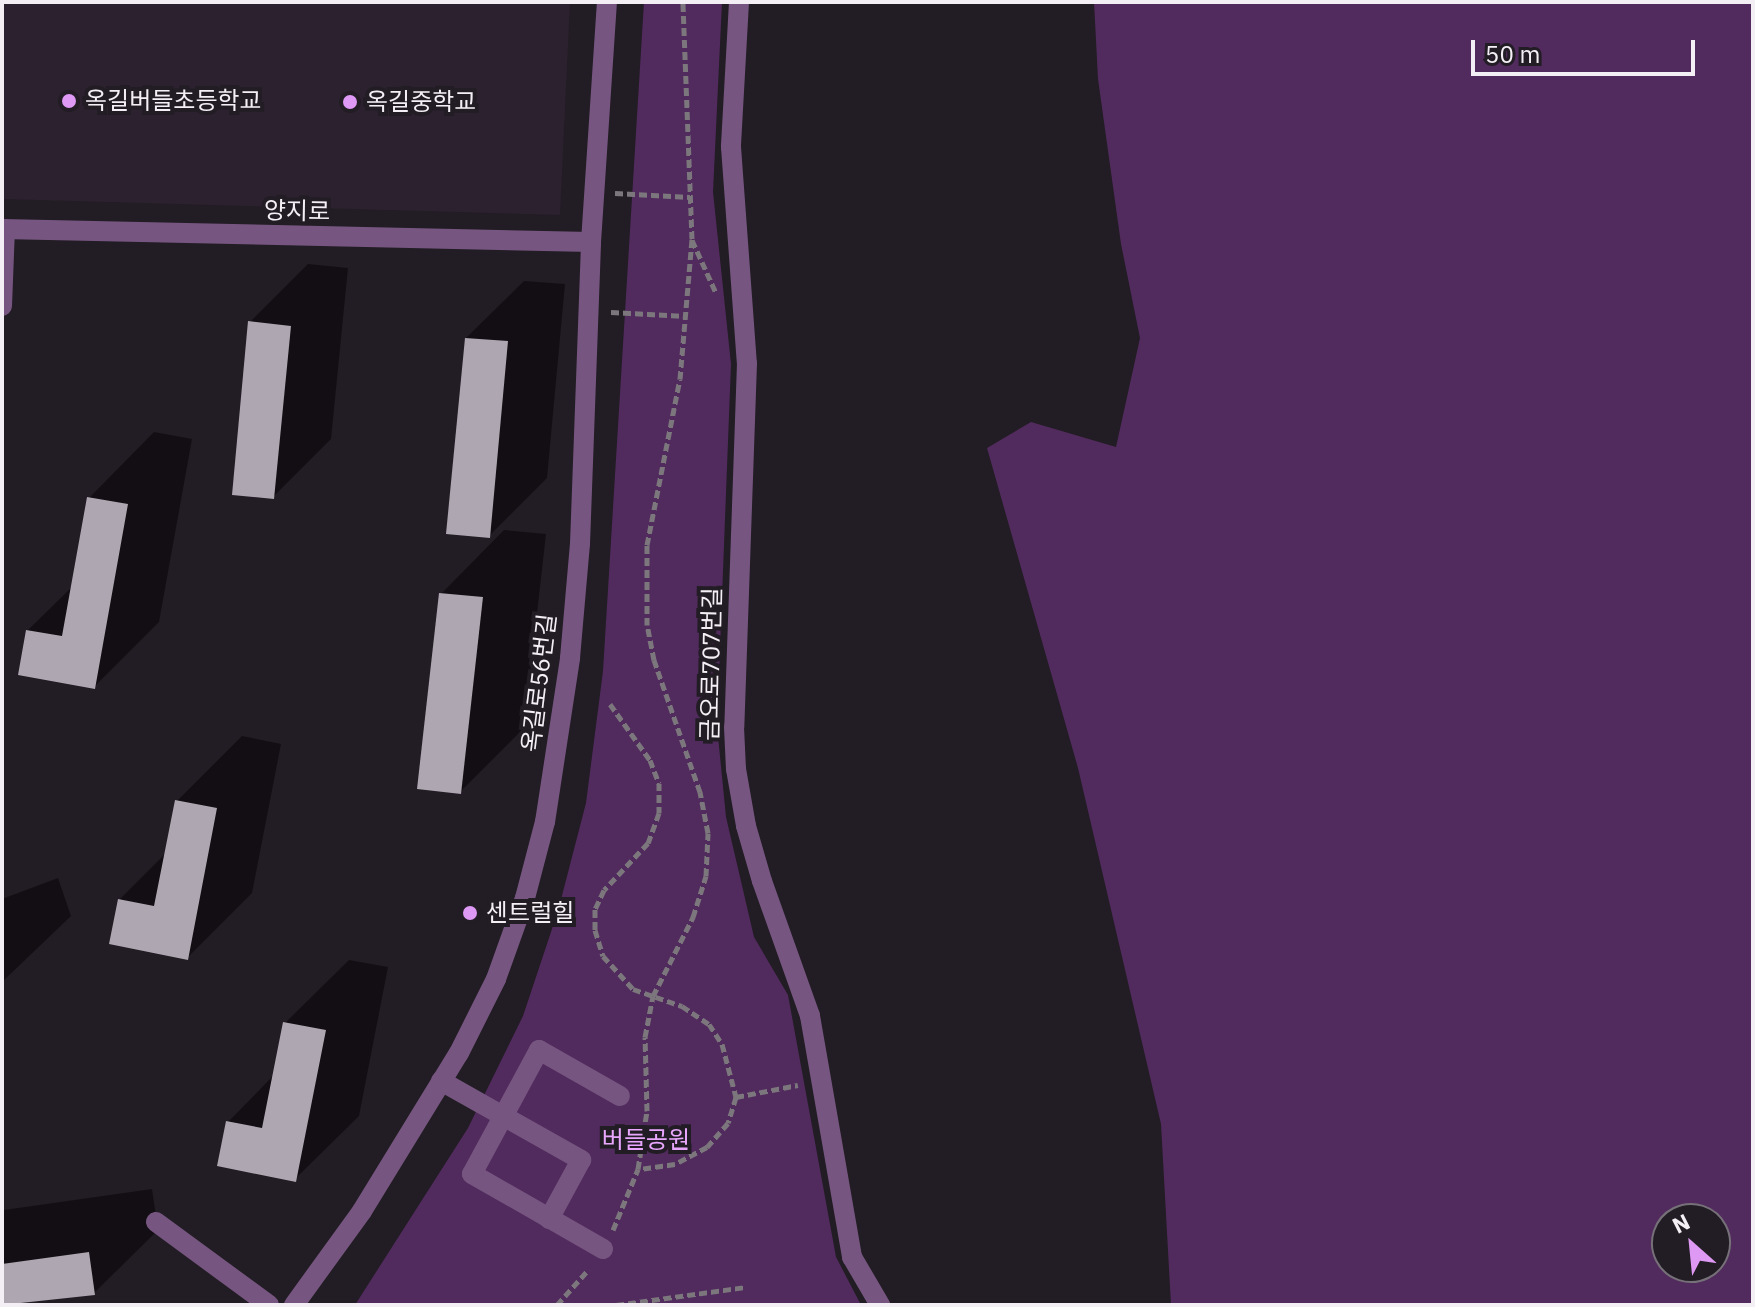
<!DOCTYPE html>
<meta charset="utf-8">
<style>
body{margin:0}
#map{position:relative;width:1755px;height:1307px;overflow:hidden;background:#221c24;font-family:"IBM Plex Sans","Noto Sans KR",sans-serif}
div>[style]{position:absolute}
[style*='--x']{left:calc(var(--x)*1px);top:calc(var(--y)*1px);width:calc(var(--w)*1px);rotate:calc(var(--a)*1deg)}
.built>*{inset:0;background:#2c222f}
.green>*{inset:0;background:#512b5d}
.shadow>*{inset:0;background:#0007}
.building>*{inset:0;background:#aea6b1}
.path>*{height:5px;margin-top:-2.5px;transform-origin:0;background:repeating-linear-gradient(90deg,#7c767d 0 8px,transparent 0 12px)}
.minor>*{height:20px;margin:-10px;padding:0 10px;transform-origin:10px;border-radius:10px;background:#765680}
.dots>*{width:22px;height:22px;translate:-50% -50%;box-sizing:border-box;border:4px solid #221c24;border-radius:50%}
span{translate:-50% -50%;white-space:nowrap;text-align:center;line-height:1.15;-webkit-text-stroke:8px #221c24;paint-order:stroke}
.poi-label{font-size:24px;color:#f4eff5}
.left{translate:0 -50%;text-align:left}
.street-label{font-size:24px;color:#f4eff5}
.park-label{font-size:24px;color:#e9a6fe}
.frame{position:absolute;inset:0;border:4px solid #f4eff5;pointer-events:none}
.north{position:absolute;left:1651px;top:1203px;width:80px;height:80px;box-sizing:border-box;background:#221c24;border:2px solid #767078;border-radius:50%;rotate:333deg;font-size:22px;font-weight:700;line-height:32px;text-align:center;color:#f4eff5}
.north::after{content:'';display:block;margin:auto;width:28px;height:36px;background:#dd99f3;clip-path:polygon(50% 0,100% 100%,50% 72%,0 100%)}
.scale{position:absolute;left:1471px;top:40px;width:224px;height:36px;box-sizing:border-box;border:4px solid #f4eff5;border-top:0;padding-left:10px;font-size:24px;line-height:28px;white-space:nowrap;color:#f4eff5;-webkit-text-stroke:6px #221c24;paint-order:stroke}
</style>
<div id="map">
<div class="built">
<div style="clip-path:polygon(2px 2px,570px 2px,560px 215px,2px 199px)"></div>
</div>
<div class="green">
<div style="clip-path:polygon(644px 2px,722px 2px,713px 192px,731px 364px,717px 726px,726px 817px,754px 937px,788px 995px,836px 1257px,861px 1305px,355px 1305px,468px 1128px,523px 1016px,558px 911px,586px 803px,603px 671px)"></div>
<div style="clip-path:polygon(evenodd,1094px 2px,1753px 2px,1753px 1305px,1171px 1305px,1161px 1124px,1078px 768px,987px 448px,1031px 422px,1116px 447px,1140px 338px,1121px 244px,1098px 79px,1094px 2px,1667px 1219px,1715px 1219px,1715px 1267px,1667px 1267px,1667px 1219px)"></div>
</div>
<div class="shadow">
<div style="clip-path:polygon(308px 264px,348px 268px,331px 439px,273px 497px,250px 322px)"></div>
<div style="clip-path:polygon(524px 281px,565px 284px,547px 478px,489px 536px,466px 338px)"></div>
<div style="clip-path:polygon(154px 432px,192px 439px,159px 622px,94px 687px,27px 631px,73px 586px,89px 498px)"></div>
<div style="clip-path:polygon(504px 530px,546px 534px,524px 728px,460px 792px,441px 594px)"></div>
<div style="clip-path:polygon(242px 736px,281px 744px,252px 893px,187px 958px,119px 900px,167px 852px,177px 801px)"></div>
<div style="clip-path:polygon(58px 878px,71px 916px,2px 982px,2px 899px)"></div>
<div style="clip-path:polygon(349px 960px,388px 967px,359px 1116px,295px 1179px,228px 1122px,275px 1074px,285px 1023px)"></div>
<div style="clip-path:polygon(152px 1189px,158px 1230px,94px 1293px,2px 1305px,4px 1210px)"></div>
</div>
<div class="building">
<div style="clip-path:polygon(248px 321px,291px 326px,274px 499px,232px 495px)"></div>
<div style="clip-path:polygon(465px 338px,508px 341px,490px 538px,446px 534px)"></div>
<div style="clip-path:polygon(87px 497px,128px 504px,95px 689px,18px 675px,26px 630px,62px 636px)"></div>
<div style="clip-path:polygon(439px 593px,483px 597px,461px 794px,417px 789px)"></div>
<div style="clip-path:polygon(175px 800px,217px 808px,188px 960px,109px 944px,118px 899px,154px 906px)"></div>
<div style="clip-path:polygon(283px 1022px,326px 1030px,296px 1182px,217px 1166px,226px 1121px,262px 1128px)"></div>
<div style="clip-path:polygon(89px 1252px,95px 1295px,2px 1305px,2px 1264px)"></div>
</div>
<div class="path">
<div style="--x:615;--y:193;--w:75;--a:3.1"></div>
<div style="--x:692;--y:240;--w:58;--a:65.6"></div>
<div style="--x:611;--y:312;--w:75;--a:3.1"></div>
<div style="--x:610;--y:704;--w:69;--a:54.5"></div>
<div style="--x:650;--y:760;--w:25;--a:69"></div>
<div style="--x:659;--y:783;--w:30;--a:90"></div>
<div style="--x:659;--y:813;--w:32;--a:110"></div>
<div style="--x:648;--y:843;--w:64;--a:133.1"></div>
<div style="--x:604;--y:890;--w:21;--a:115"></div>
<div style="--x:595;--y:909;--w:21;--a:90"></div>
<div style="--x:595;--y:930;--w:27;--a:73"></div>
<div style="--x:603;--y:956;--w:45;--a:47.7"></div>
<div style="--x:633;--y:989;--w:52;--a:19.1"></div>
<div style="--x:682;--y:1006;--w:32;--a:34"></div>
<div style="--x:709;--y:1024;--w:24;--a:57"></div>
<div style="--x:722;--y:1044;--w:55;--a:75.2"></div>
<div style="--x:736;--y:1097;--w:27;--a:107"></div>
<div style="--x:728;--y:1123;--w:32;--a:131"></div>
<div style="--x:707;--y:1147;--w:36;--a:152"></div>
<div style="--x:675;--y:1164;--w:37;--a:172"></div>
<div style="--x:736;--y:1097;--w:63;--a:-11"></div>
<div style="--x:613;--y:1230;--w:66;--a:-67.7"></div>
<div style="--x:638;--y:1169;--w:59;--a:-81.2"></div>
<div style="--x:647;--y:1111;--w:74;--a:-91.5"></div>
<div style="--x:645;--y:1037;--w:42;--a:-79"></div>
<div style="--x:653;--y:996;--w:89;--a:-63.1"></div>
<div style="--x:693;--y:917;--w:43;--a:-72.4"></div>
<div style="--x:706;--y:876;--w:43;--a:-87.3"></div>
<div style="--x:708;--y:833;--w:42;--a:-101"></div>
<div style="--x:700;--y:792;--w:140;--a:-109.2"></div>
<div style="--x:654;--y:660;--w:36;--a:-101"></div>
<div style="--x:647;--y:625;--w:80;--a:-90"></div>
<div style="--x:647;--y:545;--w:169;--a:-78.8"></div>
<div style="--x:680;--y:379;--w:141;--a:-85.1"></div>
<div style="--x:692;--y:239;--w:237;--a:-92.2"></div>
<div style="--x:557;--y:1305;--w:48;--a:-48.4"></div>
<div style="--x:616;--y:1305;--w:130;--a:-7.9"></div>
</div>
<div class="minor">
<div style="--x:739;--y:2;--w:145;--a:93.2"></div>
<div style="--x:731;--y:147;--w:217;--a:85.8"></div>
<div style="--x:747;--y:363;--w:364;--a:92"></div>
<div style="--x:734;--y:727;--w:42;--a:87.3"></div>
<div style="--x:736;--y:769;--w:58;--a:80"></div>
<div style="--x:746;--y:826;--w:57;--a:73.8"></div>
<div style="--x:762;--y:881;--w:143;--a:70.4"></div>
<div style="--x:810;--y:1016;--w:245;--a:80.1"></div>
<div style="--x:852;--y:1257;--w:56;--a:59.7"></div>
<div style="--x:2;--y:229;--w:589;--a:1.26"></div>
<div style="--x:2;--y:306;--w:77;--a:-87.8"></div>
<div style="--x:441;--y:1081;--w:161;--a:29.4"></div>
<div style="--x:581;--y:1160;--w:67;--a:118.5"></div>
<div style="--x:156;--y:1222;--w:140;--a:36.3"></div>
<div style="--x:603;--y:1249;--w:151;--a:-150.2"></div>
<div style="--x:472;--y:1174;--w:141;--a:-61.6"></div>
<div style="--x:539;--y:1050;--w:93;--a:29.6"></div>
<div style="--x:294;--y:1305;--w:116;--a:-54.1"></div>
<div style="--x:362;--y:1211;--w:185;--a:-58.5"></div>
<div style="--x:459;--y:1053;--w:83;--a:-63.4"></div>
<div style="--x:496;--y:979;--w:86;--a:-70.3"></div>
<div style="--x:525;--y:898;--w:79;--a:-75.3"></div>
<div style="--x:545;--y:822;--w:166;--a:-81.3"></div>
<div style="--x:570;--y:658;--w:114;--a:-85"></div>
<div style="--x:580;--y:544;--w:302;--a:-87.9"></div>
<div style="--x:591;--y:242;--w:241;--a:-86.2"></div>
</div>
<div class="dots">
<div style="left:69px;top:101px;background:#dd99f3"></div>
<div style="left:350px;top:102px;background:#dd99f3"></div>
<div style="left:470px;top:913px;background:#dd99f3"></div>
</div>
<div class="poi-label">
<span class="left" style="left:85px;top:101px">옥길버들초등학교</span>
<span class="left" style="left:366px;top:102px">옥길중학교</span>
<span class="left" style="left:486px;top:913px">센트럴힐</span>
</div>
<div class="street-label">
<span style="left:297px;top:211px;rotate:1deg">양지로</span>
<span style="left:711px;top:664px;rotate:-89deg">금오로707번길</span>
<span style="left:539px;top:683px;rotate:-83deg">옥길로56번길</span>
</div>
<div class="park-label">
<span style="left:646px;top:1140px">버들공원</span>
</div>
<div class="frame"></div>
<div class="north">N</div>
<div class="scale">50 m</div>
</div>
